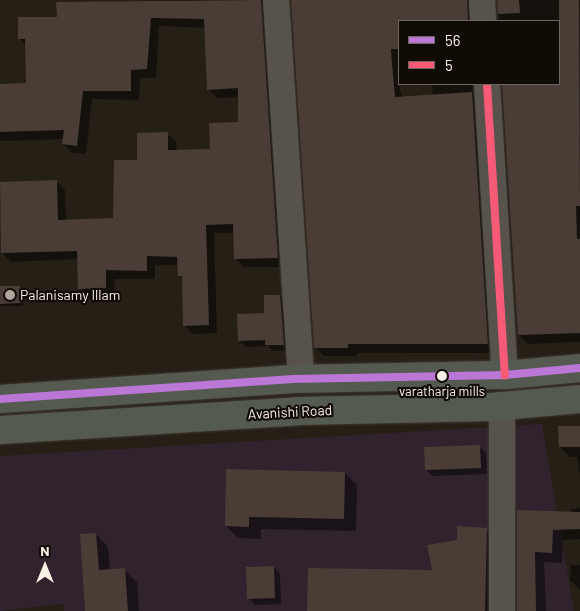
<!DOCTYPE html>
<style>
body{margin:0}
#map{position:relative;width:580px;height:611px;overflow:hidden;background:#261f15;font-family:Barlow,sans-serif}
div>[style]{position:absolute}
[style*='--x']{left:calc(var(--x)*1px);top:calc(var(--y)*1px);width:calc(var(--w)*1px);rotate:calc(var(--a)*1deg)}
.industrial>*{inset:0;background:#30232d}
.shadow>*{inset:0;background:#0007}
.building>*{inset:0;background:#4a3d36}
.roads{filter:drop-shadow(0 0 1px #413b34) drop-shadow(0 0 1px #413b34)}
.minor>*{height:26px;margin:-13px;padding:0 13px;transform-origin:13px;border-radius:13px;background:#58524c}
.major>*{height:28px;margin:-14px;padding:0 14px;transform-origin:14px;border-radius:14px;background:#545a50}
.bus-1>*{height:8px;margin:-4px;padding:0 4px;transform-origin:4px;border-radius:4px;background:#ba77d6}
.bus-2>*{height:8px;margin:-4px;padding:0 4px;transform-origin:4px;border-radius:4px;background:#f75a77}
.dots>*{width:14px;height:14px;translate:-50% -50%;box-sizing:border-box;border:2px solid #100b05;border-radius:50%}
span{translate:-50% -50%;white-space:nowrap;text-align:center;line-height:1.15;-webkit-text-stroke:4.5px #100b05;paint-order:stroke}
.bus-label{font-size:13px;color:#f9f0e5}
.poi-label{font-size:14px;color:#f9f0e5}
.left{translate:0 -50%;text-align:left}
.street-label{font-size:14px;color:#f9f0e5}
.legend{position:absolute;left:398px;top:20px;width:162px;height:65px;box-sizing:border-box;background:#100b05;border:1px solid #6d675f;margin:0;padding:6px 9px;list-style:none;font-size:15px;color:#f9f0e5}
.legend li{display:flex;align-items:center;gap:10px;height:25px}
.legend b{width:25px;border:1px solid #6d675f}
.north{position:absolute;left:20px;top:541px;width:50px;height:50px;-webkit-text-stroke:4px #100b05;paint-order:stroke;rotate:0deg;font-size:14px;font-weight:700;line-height:20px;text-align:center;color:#f9f0e5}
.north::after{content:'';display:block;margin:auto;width:18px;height:22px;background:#f9f0e5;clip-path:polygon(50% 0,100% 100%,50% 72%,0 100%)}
</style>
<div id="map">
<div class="industrial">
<div style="clip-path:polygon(542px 424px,574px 611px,64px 611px,63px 604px,0 611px,0 456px)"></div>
</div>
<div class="shadow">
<div style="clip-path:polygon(179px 0,274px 0,286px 267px,244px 267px,235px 258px,234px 233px,214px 233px,217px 333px,193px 334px,184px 325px,183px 279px,179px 275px,179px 265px,155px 265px,155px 279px,114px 279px,115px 296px,89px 297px,80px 288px,78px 259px,11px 262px,2px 253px,0 183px,56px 181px,65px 190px,66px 221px,115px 219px,138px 161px,167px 133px,176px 142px,177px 151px,211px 150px,240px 123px,239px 97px,217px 98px,208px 89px,206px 28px,159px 26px,156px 78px,140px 78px,139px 100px,92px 99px,86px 154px,72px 153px,63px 144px,64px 139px,0 141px,0 85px,27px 84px,27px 46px,19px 38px,58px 18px,58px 3px)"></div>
<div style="clip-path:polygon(292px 0,481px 0,476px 21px,399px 21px,399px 84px,402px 98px,433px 98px,432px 84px,486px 84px,496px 353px,357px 353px,357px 356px,324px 356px,315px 347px)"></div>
<div style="clip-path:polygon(497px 0,580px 0,580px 342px,528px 344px,519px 335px,503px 84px,559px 84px,559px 21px,499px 21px)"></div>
<div style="clip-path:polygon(0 287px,20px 287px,23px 306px,0 306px)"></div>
<div style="clip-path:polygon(280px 296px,286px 302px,290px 350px,273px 351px,268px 346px,246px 347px,239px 341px)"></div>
<div style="clip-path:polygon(580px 427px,580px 477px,577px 457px,570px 457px,560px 447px)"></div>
<div style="clip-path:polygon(480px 447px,486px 453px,487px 474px,432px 476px,426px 469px)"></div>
<div style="clip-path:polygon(345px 473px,357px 485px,356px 531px,261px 529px,261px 539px,238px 538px,226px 526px)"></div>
<div style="clip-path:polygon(580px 508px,580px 539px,563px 540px,562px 563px,544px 562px,546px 611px,519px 611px,518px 511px,571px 513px,571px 509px)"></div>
<div style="clip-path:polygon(486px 529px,499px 541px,497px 611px,309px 611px,434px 571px,458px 541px)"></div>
<div style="clip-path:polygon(96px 534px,108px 547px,110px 570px,124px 570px,137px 582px,139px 611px,86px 611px)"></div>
<div style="clip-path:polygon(571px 565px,580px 565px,580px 590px,570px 580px)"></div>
<div style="clip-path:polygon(274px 567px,280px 574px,281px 604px,255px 605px,249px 598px)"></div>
</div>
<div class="building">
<div style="clip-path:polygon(261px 0,278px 258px,234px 259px,233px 224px,206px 225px,209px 325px,183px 326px,182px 276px,178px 276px,177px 257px,147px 256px,147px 271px,106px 270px,106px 288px,78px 289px,77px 251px,1px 253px,0 182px,57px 180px,58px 220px,113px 218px,114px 160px,137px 160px,137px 133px,168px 132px,168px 150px,210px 149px,209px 123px,238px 122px,238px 88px,207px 90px,204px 19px,151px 18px,147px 69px,131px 70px,131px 91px,83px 91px,77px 146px,62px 144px,64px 130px,0 132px,0 84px,26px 83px,25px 39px,18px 39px,18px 17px,57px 17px,56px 2px)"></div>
<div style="clip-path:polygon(291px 0,467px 0,468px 21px,399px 21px,399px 49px,391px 49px,392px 64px,395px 97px,472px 92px,488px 344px,348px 344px,348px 348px,314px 348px)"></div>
<div style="clip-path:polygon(497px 0,519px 0,520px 13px,498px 14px)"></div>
<div style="clip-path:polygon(559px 0,579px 0,580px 206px,576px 206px,577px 239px,580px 239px,580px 333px,518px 335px,502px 84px,559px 84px)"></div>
<div style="clip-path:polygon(0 286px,20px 286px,21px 303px,0 304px)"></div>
<div style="clip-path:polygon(264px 295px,280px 295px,284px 345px,265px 345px,265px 340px,238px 341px,237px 314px,264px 313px)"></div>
<div style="clip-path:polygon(558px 426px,580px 426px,580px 447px,559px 447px)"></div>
<div style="clip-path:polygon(480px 445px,481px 468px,425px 470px,424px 447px)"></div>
<div style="clip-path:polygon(226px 469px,345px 472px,344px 519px,249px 517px,249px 527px,225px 526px)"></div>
<div style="clip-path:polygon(517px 510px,580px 512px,580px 529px,553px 530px,552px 553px,535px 552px,536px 611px,517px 611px)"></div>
<div style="clip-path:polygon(457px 526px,487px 528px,485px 611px,307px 611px,308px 568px,432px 570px,427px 545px,457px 540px)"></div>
<div style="clip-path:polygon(96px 533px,99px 570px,125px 568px,128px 611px,85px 611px,80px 534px)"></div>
<div style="clip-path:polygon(274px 566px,275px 598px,247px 599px,246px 567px)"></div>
</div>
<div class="roads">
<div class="minor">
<div style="--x:276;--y:0;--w:380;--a:86.2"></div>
<div style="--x:482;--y:0;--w:21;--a:87"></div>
<div style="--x:487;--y:84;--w:292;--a:86.5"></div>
<div style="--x:502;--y:406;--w:205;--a:90"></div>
</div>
<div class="major">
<div style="--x:0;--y:399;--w:294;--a:-3.9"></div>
<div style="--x:293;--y:379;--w:212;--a:-1.1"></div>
<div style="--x:505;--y:375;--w:75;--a:-5.3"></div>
<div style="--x:0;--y:430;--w:299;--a:-3.6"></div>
<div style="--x:298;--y:411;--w:193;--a:-1.2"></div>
<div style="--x:491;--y:407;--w:89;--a:-5.1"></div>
</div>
</div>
<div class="bus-1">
<div style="--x:0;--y:399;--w:294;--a:-3.9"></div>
<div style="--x:293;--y:379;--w:212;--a:-1.1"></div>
<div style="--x:505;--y:375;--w:75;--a:-5.3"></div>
</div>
<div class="bus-2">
<div style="--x:487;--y:84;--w:292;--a:86.5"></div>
</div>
<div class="dots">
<div style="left:10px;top:295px;background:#afa79c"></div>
<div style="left:442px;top:376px;background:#f9f0e5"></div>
</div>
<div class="bus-label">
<span style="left:442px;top:391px">varatharja mills</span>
</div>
<div class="poi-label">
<span class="left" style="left:20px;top:295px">Palanisamy Illam</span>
</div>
<div class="street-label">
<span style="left:290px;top:412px;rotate:-3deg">Avanishi Road</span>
</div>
<ul class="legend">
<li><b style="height:6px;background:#ba77d6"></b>56</li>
<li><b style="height:6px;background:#f75a77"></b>5</li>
</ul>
<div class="north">N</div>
</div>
